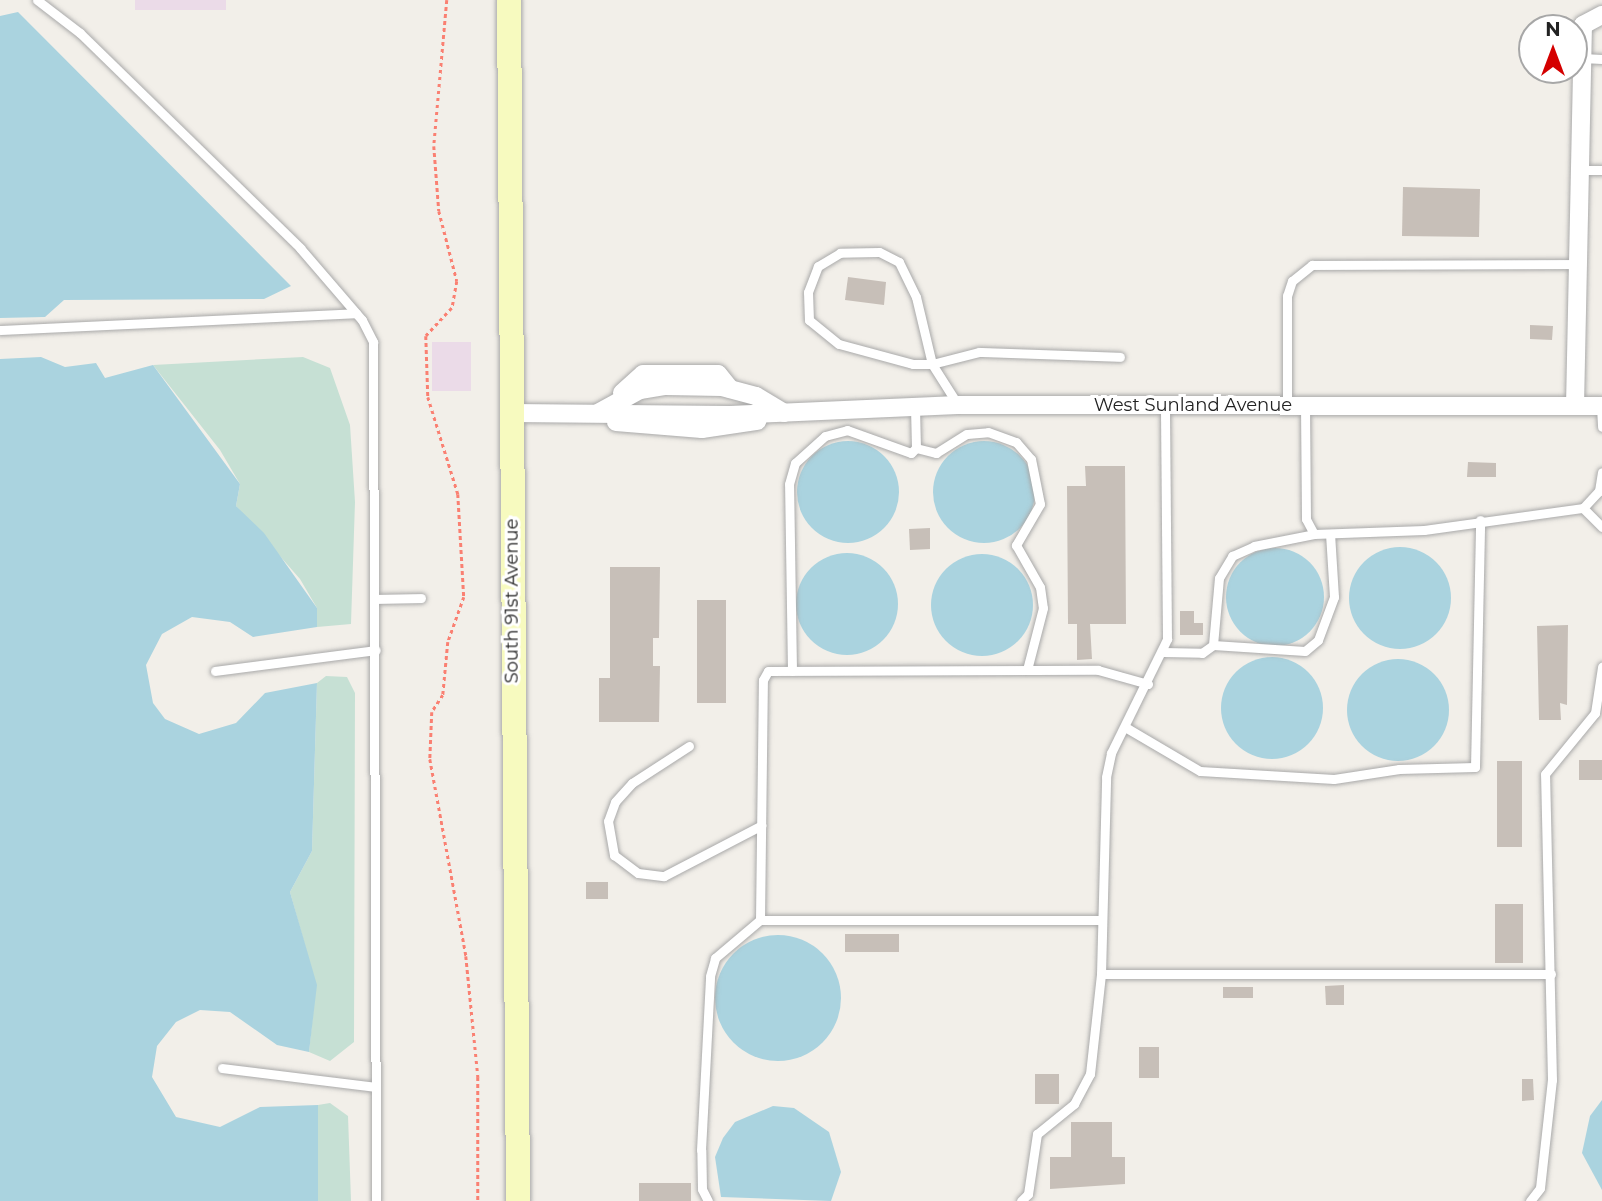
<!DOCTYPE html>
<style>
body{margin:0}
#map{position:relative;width:1602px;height:1201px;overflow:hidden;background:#f2efe9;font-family:Montserrat,sans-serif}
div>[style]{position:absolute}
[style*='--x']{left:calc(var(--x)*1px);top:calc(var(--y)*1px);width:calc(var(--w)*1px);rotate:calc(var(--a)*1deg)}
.industrial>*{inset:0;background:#ebdbe8}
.wetland>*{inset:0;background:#c6e0d4}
.water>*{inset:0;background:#aad3df}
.round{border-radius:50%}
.building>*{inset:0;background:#c7bfb8}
.path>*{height:2.5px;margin-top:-1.25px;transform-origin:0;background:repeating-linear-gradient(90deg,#fa8072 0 3.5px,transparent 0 7px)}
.roads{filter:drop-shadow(0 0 2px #a9a9a9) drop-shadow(0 0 2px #a9a9a9)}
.lane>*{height:9px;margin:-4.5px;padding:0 4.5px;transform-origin:4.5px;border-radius:4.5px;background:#fff}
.street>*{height:18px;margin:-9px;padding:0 9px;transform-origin:9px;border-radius:9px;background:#fff}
.secondary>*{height:24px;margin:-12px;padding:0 12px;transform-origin:12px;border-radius:12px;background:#f7fabf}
span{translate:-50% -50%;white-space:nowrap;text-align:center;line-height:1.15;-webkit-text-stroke:6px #fff;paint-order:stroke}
.street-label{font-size:18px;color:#222}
.north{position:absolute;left:1518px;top:14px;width:70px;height:70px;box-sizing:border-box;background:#fff;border:2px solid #a7a7a7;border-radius:50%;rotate:0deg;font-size:19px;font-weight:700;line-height:28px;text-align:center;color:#222}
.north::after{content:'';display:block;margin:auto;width:24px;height:32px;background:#d40000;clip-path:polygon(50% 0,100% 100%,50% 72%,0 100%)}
</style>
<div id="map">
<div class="industrial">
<div style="clip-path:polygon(135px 0,226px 0,226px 10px,135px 10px)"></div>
<div style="clip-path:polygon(432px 342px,471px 342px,471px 391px,432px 391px)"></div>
</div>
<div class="wetland">
<div style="clip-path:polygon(303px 357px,330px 368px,350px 425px,355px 502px,351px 624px,317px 627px,317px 608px,300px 579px,236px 506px,240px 484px,220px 450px,153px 365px)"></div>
<div style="clip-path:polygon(326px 676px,347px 677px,355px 693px,354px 1042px,330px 1061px,309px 1052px,316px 985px,290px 892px,312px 851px,317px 683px)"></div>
<div style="clip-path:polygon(330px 1103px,348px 1116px,351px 1201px,318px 1201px,318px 1105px)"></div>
</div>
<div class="water">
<div style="clip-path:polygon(18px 12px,291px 286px,264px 299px,64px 300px,45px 317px,0 318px,0 16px)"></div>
<div style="clip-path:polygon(41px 357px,65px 367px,96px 363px,105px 378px,153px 365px,240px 484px,236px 506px,264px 533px,317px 608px,317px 627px,253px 637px,230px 622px,192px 617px,162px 634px,146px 665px,153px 703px,165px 719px,199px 734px,236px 723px,265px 693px,317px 683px,312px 851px,290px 892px,317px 985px,309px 1052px,277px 1045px,230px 1012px,200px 1010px,176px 1022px,157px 1046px,152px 1077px,176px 1117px,220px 1127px,260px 1107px,318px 1105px,318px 1201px,0 1201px,0 359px)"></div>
<div class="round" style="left:797px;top:441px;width:102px;height:102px"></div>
<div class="round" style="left:933px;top:441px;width:102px;height:102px"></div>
<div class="round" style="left:1349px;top:547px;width:102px;height:102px"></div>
<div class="round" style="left:1226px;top:548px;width:98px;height:98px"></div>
<div class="round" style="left:796px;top:553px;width:102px;height:102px"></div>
<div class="round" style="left:931px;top:554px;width:102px;height:102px"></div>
<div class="round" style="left:1221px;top:657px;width:102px;height:102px"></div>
<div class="round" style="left:1347px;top:659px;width:102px;height:102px"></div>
<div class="round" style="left:715px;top:935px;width:126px;height:126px"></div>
<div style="clip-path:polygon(1602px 1100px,1602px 1190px,1582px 1153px,1590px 1116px)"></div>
<div style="clip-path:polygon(773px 1106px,794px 1108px,829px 1132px,841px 1172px,831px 1201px,721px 1197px,715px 1157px,723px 1138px,735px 1122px)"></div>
</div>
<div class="building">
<div style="clip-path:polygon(1403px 187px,1480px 189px,1479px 237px,1402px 236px)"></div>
<div style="clip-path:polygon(848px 277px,886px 282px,884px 305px,845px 300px)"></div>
<div style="clip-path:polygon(1530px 325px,1553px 326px,1552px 340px,1530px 339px)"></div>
<div style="clip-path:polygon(1468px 462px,1496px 463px,1496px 477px,1467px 477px)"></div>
<div style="clip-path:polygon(1085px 466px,1125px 466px,1126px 624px,1090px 624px,1092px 659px,1077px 660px,1077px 624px,1068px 624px,1067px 486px,1086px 486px)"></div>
<div style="clip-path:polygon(930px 528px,930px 549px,910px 550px,909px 529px)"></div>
<div style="clip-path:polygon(610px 567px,660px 567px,659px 638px,653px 638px,653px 666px,660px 666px,659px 722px,599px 722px,599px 678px,610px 678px)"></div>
<div style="clip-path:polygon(697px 600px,726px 600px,726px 703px,697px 703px)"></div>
<div style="clip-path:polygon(1180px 611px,1194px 611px,1194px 623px,1203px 623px,1203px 635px,1180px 635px)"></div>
<div style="clip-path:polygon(1568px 625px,1567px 705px,1560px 703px,1561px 720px,1539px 720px,1537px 626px)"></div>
<div style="clip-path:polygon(1579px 760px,1602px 760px,1602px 780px,1579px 780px)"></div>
<div style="clip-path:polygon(1497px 761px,1522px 761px,1522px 847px,1497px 847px)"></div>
<div style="clip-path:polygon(586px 882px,608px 882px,608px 899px,586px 899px)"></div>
<div style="clip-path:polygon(1495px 904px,1523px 904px,1523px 963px,1495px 963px)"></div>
<div style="clip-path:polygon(845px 934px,899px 934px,899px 952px,845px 952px)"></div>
<div style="clip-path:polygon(1344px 985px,1344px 1005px,1326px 1005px,1325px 986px)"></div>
<div style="clip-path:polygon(1223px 987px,1253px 987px,1253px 998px,1223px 998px)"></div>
<div style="clip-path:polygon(1139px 1047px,1159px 1047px,1159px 1078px,1139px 1078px)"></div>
<div style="clip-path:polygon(1035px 1074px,1059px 1074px,1059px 1104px,1035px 1104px)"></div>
<div style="clip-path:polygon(1522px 1079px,1533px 1079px,1534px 1100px,1522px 1101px)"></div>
<div style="clip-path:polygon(1071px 1122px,1112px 1122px,1112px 1157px,1125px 1157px,1125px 1184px,1050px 1189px,1050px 1157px,1071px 1157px)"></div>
<div style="clip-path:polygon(639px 1183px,691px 1183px,691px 1201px,639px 1201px)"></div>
</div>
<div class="path">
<div style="--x:447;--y:0;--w:147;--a:95.1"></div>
<div style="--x:434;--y:146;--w:65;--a:85.6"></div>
<div style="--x:439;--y:211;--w:72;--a:75.6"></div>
<div style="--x:457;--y:281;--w:27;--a:100"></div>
<div style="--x:452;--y:308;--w:38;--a:133"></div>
<div style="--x:426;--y:336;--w:61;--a:88.1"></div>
<div style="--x:428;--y:397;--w:102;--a:72.8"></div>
<div style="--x:458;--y:494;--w:103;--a:86.7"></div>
<div style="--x:464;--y:597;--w:48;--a:109.6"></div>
<div style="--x:448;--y:642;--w:53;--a:95.4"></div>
<div style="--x:443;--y:695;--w:20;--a:123"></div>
<div style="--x:432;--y:712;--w:47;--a:92.4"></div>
<div style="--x:430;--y:759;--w:200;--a:79.6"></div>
<div style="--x:466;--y:956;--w:122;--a:84.3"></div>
<div style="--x:478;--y:1077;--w:124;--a:90"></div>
</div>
<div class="roads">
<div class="lane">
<div style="--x:37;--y:0;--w:54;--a:37.5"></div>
<div style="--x:80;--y:33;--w:308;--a:44.3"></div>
<div style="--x:300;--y:248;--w:95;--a:49.3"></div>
<div style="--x:362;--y:320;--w:25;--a:63"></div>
<div style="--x:373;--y:342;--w:859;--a:89.8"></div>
<div style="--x:1582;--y:58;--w:20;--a:3"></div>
<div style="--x:1580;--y:170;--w:22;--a:0"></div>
<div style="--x:0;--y:330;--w:356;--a:-2.7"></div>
<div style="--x:958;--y:405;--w:49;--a:-122.4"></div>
<div style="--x:932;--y:364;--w:69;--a:-103.4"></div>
<div style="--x:916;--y:297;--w:39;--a:-116"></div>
<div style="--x:899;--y:262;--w:22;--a:-153"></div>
<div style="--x:879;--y:252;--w:39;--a:179"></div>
<div style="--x:840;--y:253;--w:26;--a:149"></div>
<div style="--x:818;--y:266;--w:28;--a:111"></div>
<div style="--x:808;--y:292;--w:28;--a:88"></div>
<div style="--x:809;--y:320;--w:38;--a:39"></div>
<div style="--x:839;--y:344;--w:77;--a:15.1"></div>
<div style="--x:913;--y:364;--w:19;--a:0"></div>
<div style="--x:932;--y:364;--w:49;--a:-14.3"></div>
<div style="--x:979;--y:352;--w:141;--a:2"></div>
<div style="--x:1287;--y:405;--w:109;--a:-90"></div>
<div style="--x:1287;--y:296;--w:16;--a:-72"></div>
<div style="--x:1292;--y:281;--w:26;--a:-39"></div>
<div style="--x:1312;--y:265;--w:266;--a:-0.2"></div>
<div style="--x:1305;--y:405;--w:114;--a:89.5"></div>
<div style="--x:1306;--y:519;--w:17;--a:62"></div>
<div style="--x:1314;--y:534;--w:110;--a:-2.1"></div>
<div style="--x:1424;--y:530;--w:161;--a:-7.9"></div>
<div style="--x:1583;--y:508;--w:23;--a:-47"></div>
<div style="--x:1599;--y:491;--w:19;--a:-81"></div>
<div style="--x:1601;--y:406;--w:21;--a:87"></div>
<div style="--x:916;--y:448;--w:21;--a:14"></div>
<div style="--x:936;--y:453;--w:36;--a:-32"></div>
<div style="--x:967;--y:434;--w:21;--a:-5"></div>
<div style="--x:988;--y:432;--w:30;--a:20"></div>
<div style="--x:1016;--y:442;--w:23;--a:49"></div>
<div style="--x:1031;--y:459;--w:46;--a:78.7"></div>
<div style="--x:1040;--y:504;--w:48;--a:120.3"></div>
<div style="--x:1016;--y:545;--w:48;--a:60.3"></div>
<div style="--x:1040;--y:587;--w:21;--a:82"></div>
<div style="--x:1043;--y:608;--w:64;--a:104.5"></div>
<div style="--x:1583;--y:508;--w:27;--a:45"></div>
<div style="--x:377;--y:599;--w:44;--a:-1.3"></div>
<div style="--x:1213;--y:645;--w:92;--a:3.7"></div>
<div style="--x:1305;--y:651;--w:17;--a:-40"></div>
<div style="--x:1318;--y:640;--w:46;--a:-69.6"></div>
<div style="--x:1334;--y:597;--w:63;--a:-93.6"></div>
<div style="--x:1163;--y:652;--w:39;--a:1"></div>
<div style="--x:1202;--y:653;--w:14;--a:-36"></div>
<div style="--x:1213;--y:645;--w:67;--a:-84.9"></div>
<div style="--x:1219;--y:578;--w:26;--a:-59"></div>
<div style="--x:1232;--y:556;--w:24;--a:-24"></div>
<div style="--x:1254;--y:546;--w:61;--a:-11.3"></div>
<div style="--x:215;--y:671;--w:162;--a:-7.4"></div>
<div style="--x:792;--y:671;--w:187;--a:-90.9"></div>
<div style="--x:789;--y:484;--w:22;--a:-74"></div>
<div style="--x:795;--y:463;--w:40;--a:-42"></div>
<div style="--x:825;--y:436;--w:23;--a:-15"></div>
<div style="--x:847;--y:430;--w:68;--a:19.8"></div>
<div style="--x:911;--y:453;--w:7;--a:-45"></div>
<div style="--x:916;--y:448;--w:42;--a:-91.4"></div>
<div style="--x:1125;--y:727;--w:87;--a:30.4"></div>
<div style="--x:1200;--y:771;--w:134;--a:3.4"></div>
<div style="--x:1334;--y:779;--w:66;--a:-8.7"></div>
<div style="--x:1399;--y:769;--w:76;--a:-1.5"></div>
<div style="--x:1475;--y:767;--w:247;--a:-88.8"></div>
<div style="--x:689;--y:746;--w:68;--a:147"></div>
<div style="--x:632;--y:783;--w:25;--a:132"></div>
<div style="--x:615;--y:802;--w:20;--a:110"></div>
<div style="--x:608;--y:821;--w:35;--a:80"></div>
<div style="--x:614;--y:855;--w:30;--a:37"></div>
<div style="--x:638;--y:873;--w:26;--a:7"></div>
<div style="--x:664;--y:876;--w:110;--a:-27.5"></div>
<div style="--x:1102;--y:920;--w:342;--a:180"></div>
<div style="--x:760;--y:920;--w:240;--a:-89.3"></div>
<div style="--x:763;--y:680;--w:10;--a:-61"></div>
<div style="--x:768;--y:671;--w:330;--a:-0.2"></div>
<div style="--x:1098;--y:670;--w:52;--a:15.6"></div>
<div style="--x:1101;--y:974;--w:450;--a:0"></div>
<div style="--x:222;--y:1068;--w:155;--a:7"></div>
<div style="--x:708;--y:1201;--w:13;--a:-117"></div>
<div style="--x:702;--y:1189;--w:39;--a:-91"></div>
<div style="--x:701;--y:1150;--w:174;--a:-87"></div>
<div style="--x:710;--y:976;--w:19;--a:-74"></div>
<div style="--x:715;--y:958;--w:59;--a:-40.2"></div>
<div style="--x:1021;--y:1201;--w:10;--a:-45"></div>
<div style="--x:1028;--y:1194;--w:61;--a:-81.5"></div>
<div style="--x:1037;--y:1134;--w:48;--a:-39"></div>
<div style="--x:1074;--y:1104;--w:34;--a:-62"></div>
<div style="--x:1090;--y:1074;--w:101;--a:-83.7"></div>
<div style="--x:1101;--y:974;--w:197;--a:-88.5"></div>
<div style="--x:1106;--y:777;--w:25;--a:-78"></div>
<div style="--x:1111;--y:753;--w:127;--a:-63.8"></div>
<div style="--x:1167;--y:639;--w:234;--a:-90.5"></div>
<div style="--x:1530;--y:1201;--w:16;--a:-52"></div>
<div style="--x:1540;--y:1188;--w:109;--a:-83.7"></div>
<div style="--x:1552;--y:1080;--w:306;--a:-91.3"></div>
<div style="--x:1545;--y:774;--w:79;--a:-50.7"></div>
<div style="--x:1595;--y:713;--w:47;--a:-81.3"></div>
</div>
<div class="street">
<div style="--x:622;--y:393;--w:28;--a:-42"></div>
<div style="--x:643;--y:374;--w:75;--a:0"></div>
<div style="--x:718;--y:374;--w:19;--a:51"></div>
<div style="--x:1575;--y:406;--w:381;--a:-88.8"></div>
<div style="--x:1583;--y:25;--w:21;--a:-28"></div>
<div style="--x:511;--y:413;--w:219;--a:0.5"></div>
<div style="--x:730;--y:415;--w:228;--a:-2.5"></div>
<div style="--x:958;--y:405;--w:644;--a:0.09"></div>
<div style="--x:598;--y:413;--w:48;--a:-28.7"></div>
<div style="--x:640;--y:390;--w:26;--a:-9"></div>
<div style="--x:666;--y:386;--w:56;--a:1"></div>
<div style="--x:722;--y:387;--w:35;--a:15"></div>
<div style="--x:756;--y:396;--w:33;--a:31"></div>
<div style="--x:616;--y:422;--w:86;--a:4.7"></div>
<div style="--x:702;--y:429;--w:56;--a:-8.3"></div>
</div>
<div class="secondary">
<div style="--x:509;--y:0;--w:1201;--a:89.57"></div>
</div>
</div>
<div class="street-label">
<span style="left:1193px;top:405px">West Sunland Avenue</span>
<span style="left:512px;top:601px;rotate:-90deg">South 91st Avenue</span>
</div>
<div class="north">N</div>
</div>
